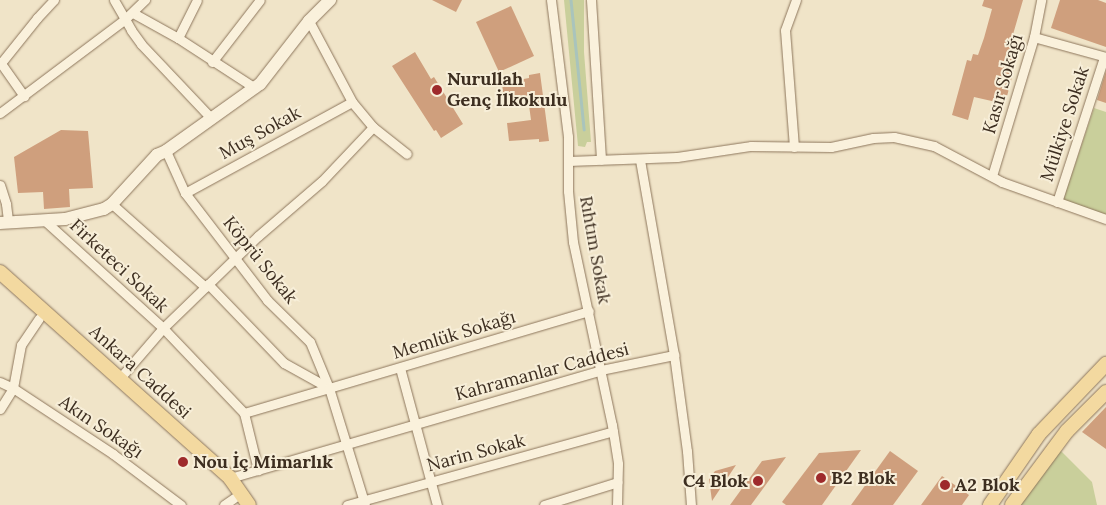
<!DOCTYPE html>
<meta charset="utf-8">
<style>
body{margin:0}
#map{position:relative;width:1106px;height:505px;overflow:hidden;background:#f0e4c8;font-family:Lora,serif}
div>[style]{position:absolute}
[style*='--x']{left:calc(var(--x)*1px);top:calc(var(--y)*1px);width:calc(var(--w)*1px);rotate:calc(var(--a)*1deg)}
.green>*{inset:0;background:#c9cf9b}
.stream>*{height:2.5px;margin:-1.25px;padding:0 1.25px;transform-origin:1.25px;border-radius:1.25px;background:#a9c4bc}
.building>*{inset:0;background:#cf9f7d}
.roads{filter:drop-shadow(0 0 1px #8d765c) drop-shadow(0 0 1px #8d765c)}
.street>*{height:9px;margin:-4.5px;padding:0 4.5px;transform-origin:4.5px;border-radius:4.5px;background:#faf1dc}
.secondary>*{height:12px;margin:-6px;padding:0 6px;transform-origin:6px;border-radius:6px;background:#faf1dc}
.primary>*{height:14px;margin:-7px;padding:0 7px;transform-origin:7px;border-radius:7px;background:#f3d9a0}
.dots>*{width:14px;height:14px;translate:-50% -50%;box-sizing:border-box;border:2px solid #f7eed8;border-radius:50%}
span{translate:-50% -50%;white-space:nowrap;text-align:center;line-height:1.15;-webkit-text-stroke:4px #f7eed8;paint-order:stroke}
.poi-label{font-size:18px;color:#3d2e20;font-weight:700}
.left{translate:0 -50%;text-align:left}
.right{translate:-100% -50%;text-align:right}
.street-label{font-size:18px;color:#3d2e20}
</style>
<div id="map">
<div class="green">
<div style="clip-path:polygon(564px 0,584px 0,584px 52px,591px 142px,587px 142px,585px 147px,578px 146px)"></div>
<div style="clip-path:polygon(1094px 108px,1106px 112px,1106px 218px,1062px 203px)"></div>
<div style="clip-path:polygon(1058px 448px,1092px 482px,1097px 505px,1018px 505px)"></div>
</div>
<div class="stream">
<div style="--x:571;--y:0;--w:130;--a:84.2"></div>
</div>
<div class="building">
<div style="clip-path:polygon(432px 0,462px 0,456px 12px)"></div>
<div style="clip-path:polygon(984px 0,1023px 0,1009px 48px,1019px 50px,1005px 104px,974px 97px,968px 120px,952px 115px,967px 60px,971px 61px,973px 54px,978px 55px,984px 38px,992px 9px,982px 6px)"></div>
<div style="clip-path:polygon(1060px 0,1098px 0,1106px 3px,1106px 47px,1051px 28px)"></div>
<div style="clip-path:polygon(511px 6px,534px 56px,499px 72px,476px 22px)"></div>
<div style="clip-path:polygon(415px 52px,431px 79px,434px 77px,463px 124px,441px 138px,436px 130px,434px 131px,392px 66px)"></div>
<div style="clip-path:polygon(1106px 71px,1106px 103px,1097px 100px)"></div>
<div style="clip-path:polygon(540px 73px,549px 141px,539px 142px,539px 139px,509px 141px,507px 123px,531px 120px,528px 98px,504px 101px,502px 83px,529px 78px,529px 75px)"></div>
<div style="clip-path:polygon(61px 130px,88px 131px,93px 188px,69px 189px,70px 207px,44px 209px,43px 192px,18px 193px,14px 157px)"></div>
<div style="clip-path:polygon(1106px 407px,1106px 449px,1082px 432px)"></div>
<div style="clip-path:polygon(861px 450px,822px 505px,786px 505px,782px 502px,819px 453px)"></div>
<div style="clip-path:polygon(890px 451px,918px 471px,893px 505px,851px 505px)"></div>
<div style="clip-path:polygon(786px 457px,751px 505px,730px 505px,762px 461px)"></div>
<div style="clip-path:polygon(736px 465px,712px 501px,709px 479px,715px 471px)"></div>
<div style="clip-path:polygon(942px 476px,969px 495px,962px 505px,921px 505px)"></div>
</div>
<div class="roads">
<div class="street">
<div style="--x:114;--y:0;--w:34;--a:60"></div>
<div style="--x:131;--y:30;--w:17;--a:54"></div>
<div style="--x:141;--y:44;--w:102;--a:46.6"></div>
<div style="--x:551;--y:0;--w:138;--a:82.9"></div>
<div style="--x:568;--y:137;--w:54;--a:90"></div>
<div style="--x:568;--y:191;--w:51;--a:84.4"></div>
<div style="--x:573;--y:242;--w:187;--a:78"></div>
<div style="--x:612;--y:425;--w:39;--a:81"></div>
<div style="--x:618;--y:464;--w:41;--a:91.4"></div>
<div style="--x:591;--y:0;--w:160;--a:86.4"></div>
<div style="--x:133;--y:13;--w:51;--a:29.1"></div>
<div style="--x:178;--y:38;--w:92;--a:33"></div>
<div style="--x:309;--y:21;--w:92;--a:62"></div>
<div style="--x:352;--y:102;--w:33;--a:50"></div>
<div style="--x:373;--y:127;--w:43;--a:38.5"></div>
<div style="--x:1034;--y:37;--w:75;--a:15.5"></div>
<div style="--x:178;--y:38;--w:42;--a:-63.4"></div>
<div style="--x:0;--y:62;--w:42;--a:54.8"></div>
<div style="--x:212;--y:62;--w:78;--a:-52.3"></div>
<div style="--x:1;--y:63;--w:58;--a:-51.3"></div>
<div style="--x:37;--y:18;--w:25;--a:-47"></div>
<div style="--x:0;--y:113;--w:156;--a:-36.9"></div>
<div style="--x:125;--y:19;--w:28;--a:-44"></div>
<div style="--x:794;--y:147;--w:117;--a:-94.4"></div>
<div style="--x:785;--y:30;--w:32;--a:-70"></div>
<div style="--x:166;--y:151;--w:46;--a:65.7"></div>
<div style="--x:185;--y:193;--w:135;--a:52.5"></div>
<div style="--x:267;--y:300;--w:60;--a:44.3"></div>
<div style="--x:310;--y:342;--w:50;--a:67.6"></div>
<div style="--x:640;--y:160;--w:198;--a:80.1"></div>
<div style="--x:674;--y:355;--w:97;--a:82.3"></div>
<div style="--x:687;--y:451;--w:54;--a:85.8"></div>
<div style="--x:568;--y:161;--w:109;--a:-2.1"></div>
<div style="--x:677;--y:157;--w:75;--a:-8.5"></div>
<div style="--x:751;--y:146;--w:80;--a:0.7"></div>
<div style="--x:831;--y:147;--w:43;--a:-12.1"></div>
<div style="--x:873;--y:138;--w:21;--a:-3"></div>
<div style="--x:894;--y:137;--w:41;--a:12.7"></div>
<div style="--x:934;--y:146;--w:77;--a:27.9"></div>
<div style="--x:1002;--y:182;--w:110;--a:19.6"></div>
<div style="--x:992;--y:176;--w:145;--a:-73.2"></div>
<div style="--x:1034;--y:37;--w:38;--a:-79"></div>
<div style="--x:0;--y:185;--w:20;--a:72"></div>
<div style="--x:6;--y:204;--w:17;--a:83"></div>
<div style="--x:185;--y:193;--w:190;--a:-28.6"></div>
<div style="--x:1057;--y:202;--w:152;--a:-72"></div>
<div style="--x:112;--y:204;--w:125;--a:41.7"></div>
<div style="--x:44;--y:220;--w:161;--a:42.2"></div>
<div style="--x:163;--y:328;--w:132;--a:-44.1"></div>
<div style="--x:258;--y:236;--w:84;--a:-40.7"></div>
<div style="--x:322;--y:181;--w:74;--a:-46.6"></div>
<div style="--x:208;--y:284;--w:110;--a:46.1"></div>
<div style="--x:284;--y:363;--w:51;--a:29.1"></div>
<div style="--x:400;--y:368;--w:142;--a:74.9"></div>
<div style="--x:120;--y:378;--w:66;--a:-49.3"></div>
<div style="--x:163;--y:328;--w:117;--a:46.4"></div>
<div style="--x:244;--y:413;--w:89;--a:-16.4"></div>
<div style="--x:329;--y:388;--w:122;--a:72.9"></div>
<div style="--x:0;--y:382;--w:14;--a:25"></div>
<div style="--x:13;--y:388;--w:120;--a:33.4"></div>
<div style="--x:113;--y:454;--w:85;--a:36.9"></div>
<div style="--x:329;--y:388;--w:271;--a:-16.5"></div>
<div style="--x:0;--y:409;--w:25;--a:-58"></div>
<div style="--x:13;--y:388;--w:44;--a:-79.5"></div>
<div style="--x:21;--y:345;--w:32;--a:-56"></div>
<div style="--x:244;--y:413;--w:59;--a:76.2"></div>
<div style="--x:230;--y:478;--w:386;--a:-16.2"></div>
<div style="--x:601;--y:370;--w:75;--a:-11.6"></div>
<div style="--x:224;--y:505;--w:12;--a:-35"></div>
<div style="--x:347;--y:505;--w:276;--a:-15.5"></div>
<div style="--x:544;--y:505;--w:77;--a:-17.3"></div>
</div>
<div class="secondary">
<div style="--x:0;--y:223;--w:65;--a:-3.5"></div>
<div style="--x:65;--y:219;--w:40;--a:-14.4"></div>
<div style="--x:104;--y:209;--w:9;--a:-32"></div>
<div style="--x:112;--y:204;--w:67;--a:-47.4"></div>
<div style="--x:157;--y:155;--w:10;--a:-24"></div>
<div style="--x:166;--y:151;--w:115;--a:-35.5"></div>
<div style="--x:260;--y:84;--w:80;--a:-52.1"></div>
<div style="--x:309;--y:21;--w:30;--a:-45"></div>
</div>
<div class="primary">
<div style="--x:0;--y:272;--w:309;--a:41.8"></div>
<div style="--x:230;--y:478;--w:33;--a:55"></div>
<div style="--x:990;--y:505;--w:86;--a:-55.4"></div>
<div style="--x:1039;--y:434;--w:97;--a:-46.3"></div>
<div style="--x:1012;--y:505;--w:92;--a:-53.4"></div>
<div style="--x:1067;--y:431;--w:55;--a:-45"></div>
</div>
</div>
<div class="dots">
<div style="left:437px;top:90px;background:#9e2a2b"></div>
<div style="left:183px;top:462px;background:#9e2a2b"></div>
<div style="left:821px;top:478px;background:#9e2a2b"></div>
<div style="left:758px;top:481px;background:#9e2a2b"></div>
<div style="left:945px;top:485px;background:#9e2a2b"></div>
</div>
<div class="poi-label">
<span class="left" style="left:447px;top:90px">Nurullah<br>Genç İlkokulu</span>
<span class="left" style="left:193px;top:462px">Nou İç Mimarlık</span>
<span class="left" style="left:831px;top:478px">B2 Blok</span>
<span class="right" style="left:748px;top:481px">C4 Blok</span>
<span class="left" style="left:955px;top:485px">A2 Blok</span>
</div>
<div class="street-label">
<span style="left:1003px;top:84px;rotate:-74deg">Kasır Sokağı</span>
<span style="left:1065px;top:124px;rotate:-72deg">Mülkiye Sokak</span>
<span style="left:260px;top:133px;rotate:-29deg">Muş Sokak</span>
<span style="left:595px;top:250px;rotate:80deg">Rıhtım Sokak</span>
<span style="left:260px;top:260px;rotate:51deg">Köprü Sokak</span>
<span style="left:119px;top:266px;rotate:43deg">Firketeci Sokak</span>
<span style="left:454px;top:335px;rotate:-17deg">Memlük Sokağı</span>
<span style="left:140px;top:372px;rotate:42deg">Ankara Caddesi</span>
<span style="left:542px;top:372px;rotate:-15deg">Kahramanlar Caddesi</span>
<span style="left:101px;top:427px;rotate:34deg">Akın Sokağı</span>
<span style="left:476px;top:453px;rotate:-15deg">Narin Sokak</span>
</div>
</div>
